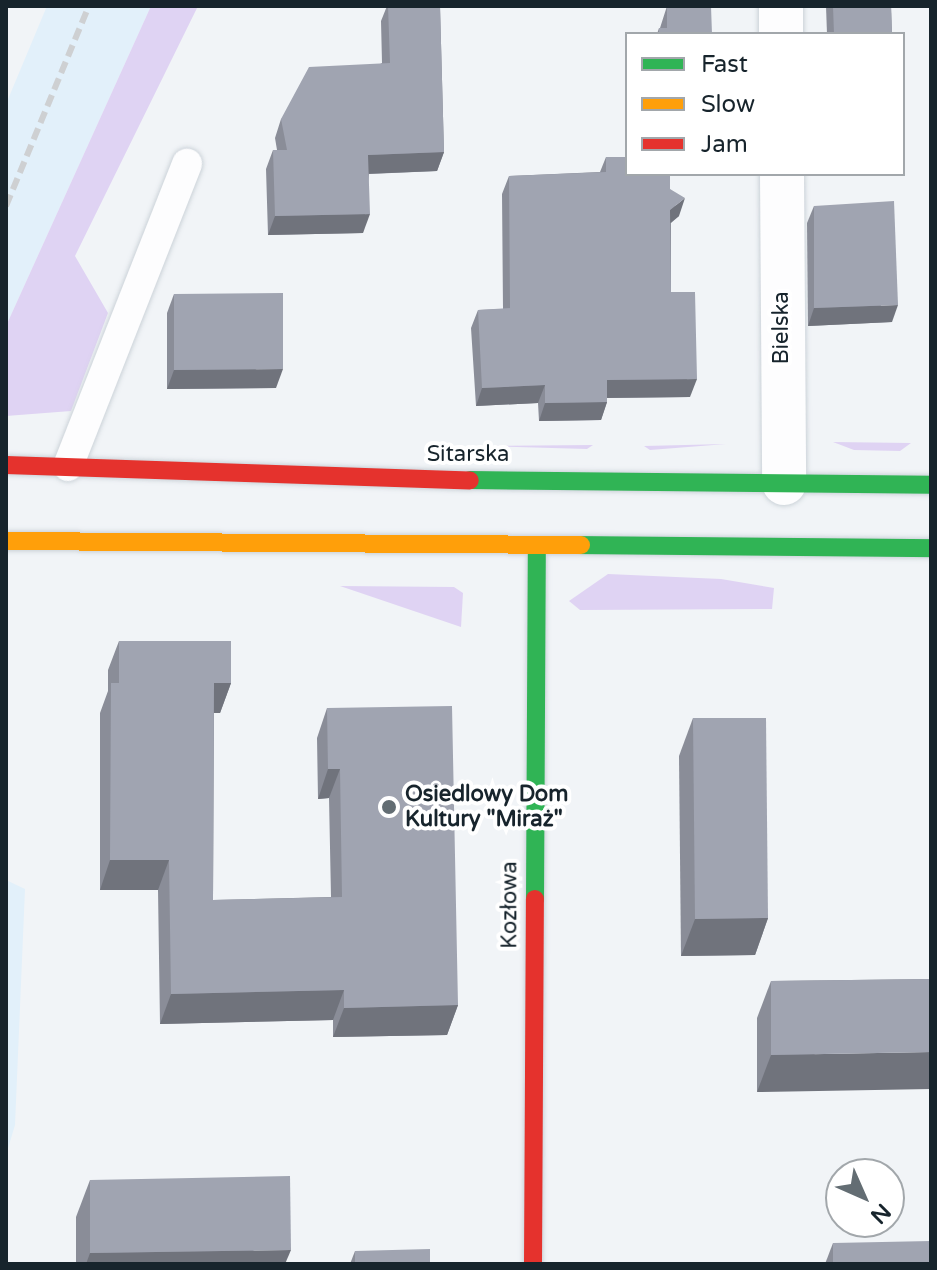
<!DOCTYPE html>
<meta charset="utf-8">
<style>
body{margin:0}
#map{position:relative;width:937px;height:1270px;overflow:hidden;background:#f1f4f7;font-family:"Varela Round",sans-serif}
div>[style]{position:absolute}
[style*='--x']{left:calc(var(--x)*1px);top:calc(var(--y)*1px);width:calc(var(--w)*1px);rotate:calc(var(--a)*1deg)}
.built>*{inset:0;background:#e2f0fa}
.green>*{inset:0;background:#dfd3f3}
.roads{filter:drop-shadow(0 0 2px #ccd3d9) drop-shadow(0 0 2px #ccd3d9)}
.lane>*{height:30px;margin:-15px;padding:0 15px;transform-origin:15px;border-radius:15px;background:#fdfdfe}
.street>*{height:44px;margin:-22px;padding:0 22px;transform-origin:22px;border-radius:22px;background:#fdfdfe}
.fast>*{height:18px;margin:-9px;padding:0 9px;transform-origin:9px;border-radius:9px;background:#30b455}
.slow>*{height:18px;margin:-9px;padding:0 9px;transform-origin:9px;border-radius:9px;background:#ff9f0a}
.jam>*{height:18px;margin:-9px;padding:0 9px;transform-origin:9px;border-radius:9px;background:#e5322d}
.rail>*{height:6px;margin-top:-3px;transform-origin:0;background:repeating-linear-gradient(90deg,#ced0d2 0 12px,transparent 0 18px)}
.wall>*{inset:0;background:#8a8d98}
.shaded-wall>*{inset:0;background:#70737c}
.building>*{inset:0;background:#a0a4b1}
.dots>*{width:22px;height:22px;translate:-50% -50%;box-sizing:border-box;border:4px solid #fff;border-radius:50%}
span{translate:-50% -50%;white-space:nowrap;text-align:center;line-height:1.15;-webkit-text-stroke:8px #fff;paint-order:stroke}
.street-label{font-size:22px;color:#17242c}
.poi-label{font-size:22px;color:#17242c;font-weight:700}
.left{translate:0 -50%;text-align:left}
.frame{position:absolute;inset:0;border:8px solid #17242c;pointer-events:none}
.legend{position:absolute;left:625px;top:32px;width:280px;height:144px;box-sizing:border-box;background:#fff;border:2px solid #a2a7ab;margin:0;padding:10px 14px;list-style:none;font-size:24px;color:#17242c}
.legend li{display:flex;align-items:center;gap:16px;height:40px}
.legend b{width:40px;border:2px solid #a2a7ab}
.north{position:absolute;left:825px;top:1158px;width:80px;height:80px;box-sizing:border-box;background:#fff;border:2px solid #a2a7ab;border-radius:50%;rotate:135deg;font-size:22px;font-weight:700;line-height:32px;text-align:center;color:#17242c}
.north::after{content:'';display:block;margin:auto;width:28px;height:36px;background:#636d73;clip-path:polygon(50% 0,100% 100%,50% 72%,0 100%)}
</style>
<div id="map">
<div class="built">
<div style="clip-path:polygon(47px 6px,151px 6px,6px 326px,6px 104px)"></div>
<div style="clip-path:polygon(6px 880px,25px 889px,15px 1125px,6px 1155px)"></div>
</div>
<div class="green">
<div style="clip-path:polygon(151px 6px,198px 6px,75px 256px,108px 313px,71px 411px,6px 416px,6px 326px)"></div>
<div style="clip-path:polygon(833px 442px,911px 443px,900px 451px,854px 450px)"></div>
<div style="clip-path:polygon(726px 444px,650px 450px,644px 446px)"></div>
<div style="clip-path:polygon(593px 445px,587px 449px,478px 446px)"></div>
<div style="clip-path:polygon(608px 574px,721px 579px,774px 588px,772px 609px,580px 610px,569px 601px)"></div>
<div style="clip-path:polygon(340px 586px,454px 587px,463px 593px,461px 627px)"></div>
</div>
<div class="roads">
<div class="lane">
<div style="--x:68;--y:466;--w:325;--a:-68.5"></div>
</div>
<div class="street">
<div style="--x:781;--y:6;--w:28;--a:90"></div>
<div style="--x:782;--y:174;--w:309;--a:89.6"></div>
</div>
<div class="fast">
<div style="--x:470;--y:480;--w:461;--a:0.6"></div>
<div style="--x:581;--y:545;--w:350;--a:0.5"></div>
<div style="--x:535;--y:899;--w:352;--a:-89.7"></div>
</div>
<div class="slow">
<div style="--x:6;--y:541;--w:575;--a:0.4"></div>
</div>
<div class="jam">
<div style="--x:6;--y:465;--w:464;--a:1.9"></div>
<div style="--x:533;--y:1264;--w:365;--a:-89.7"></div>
</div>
</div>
<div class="rail">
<div style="--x:6;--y:206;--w:217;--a:-67.5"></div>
</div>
<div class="wall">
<div style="clip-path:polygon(387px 6px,440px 6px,444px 152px,437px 171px,369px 174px,363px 233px,268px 235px,266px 169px,273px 150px,277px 150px,275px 138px,281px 119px,382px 63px,381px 21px)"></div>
<div style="clip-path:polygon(667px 6px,712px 34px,657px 34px,659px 28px,660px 28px)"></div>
<div style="clip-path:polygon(826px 6px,891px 6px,892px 34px,827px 34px)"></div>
<div style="clip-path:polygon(606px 157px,670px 189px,679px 216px,671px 223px,671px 292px,690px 397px,607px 398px,607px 402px,601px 420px,539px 421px,538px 403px,476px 406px,471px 328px,478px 310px,503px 309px,502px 194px,509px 176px,600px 172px)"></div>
<div style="clip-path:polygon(814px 206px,892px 322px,808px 326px,807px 223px)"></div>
<div style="clip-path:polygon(174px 294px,276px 388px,167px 389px,167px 313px)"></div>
<div style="clip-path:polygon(119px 641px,231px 683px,220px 713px,214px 713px,213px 900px,331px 897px,329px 798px,318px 799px,317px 738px,327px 708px,458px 1005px,447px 1035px,333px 1037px,333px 1020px,160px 1024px,158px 890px,100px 890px,100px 713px,108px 691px,108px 670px)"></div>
<div style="clip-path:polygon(693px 718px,768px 918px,755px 955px,681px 956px,679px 756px)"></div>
<div style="clip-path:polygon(931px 979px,757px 1092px,757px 1018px,771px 981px)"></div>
<div style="clip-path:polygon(90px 1180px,285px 1264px,76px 1264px,76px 1217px)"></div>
<div style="clip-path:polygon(833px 1243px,931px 1264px,825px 1264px)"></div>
<div style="clip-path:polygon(355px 1251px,430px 1264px,350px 1264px)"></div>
</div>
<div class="shaded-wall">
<div style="clip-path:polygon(444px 152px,437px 171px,362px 174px,368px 155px)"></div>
<div style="clip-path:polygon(685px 198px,679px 216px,664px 228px,670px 210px)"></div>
<div style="clip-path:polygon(370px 214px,363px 233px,268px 235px,275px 216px)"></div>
<div style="clip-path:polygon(898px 305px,892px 322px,808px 326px,814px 308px)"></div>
<div style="clip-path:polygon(283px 369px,276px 388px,167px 389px,174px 370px)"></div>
<div style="clip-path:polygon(697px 379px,690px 397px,600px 398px,607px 380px)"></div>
<div style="clip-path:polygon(545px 385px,538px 403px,476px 406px,482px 388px)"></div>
<div style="clip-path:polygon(607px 402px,601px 420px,539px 421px,545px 403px)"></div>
<div style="clip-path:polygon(214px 683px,231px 683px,220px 713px,203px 713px)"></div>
<div style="clip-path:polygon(328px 769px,340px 769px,329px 798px,318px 799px)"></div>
<div style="clip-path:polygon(110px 860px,169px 860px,158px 890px,100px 890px)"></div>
<div style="clip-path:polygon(768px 918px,755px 955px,681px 956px,695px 919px)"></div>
<div style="clip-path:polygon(344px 990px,333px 1020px,160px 1024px,171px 994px)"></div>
<div style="clip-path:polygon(458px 1005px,447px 1035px,333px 1037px,344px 1008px)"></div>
<div style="clip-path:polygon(931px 1052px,931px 1089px,757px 1092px,771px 1055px)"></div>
<div style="clip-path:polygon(291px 1250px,285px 1264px,86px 1264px,90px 1253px)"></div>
</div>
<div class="building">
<div style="clip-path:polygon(388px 6px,440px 6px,444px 152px,368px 155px,370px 214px,275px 216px,273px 150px,287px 150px,281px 119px,309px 67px,390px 63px)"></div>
<div style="clip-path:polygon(667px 6px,711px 6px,712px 34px,659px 34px,659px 28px,667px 28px)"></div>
<div style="clip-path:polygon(833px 6px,891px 6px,892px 34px,834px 34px)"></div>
<div style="clip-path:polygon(606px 157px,627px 157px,627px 174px,670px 174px,670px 189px,685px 198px,670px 210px,671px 292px,695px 292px,697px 379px,607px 380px,607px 402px,545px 403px,545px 385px,482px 388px,478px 310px,510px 308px,509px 176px,606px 172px)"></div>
<div style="clip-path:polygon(894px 201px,898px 305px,814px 308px,814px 206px)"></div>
<div style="clip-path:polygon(283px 293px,283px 369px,174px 370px,174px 294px)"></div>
<div style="clip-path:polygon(119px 641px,231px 641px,231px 683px,214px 683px,213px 900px,342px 897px,340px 769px,328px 769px,327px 708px,452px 706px,458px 1005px,344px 1008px,344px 990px,171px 994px,169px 860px,110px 860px,111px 683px,119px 683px)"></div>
<div style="clip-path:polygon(693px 718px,766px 718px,768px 918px,695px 919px)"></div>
<div style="clip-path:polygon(931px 979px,931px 1052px,771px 1055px,771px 981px)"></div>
<div style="clip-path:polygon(290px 1176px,291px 1250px,90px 1253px,90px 1180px)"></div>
<div style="clip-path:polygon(931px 1241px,931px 1264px,833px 1264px,833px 1243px)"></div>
<div style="clip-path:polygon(430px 1249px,430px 1264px,355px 1264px,355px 1251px)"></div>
</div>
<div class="dots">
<div style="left:389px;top:807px;background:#636d73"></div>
</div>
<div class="street-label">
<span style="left:782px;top:328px;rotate:-90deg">Bielska</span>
<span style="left:468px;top:455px">Sitarska</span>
<span style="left:510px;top:905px;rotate:-90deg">Kozłowa</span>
</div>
<div class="poi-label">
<span class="left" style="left:405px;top:807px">Osiedlowy Dom<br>Kultury "Miraż"</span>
</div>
<div class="frame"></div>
<ul class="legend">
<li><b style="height:10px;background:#30b455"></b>Fast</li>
<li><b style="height:10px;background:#ff9f0a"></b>Slow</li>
<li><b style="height:10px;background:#e5322d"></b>Jam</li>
</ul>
<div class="north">N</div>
</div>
